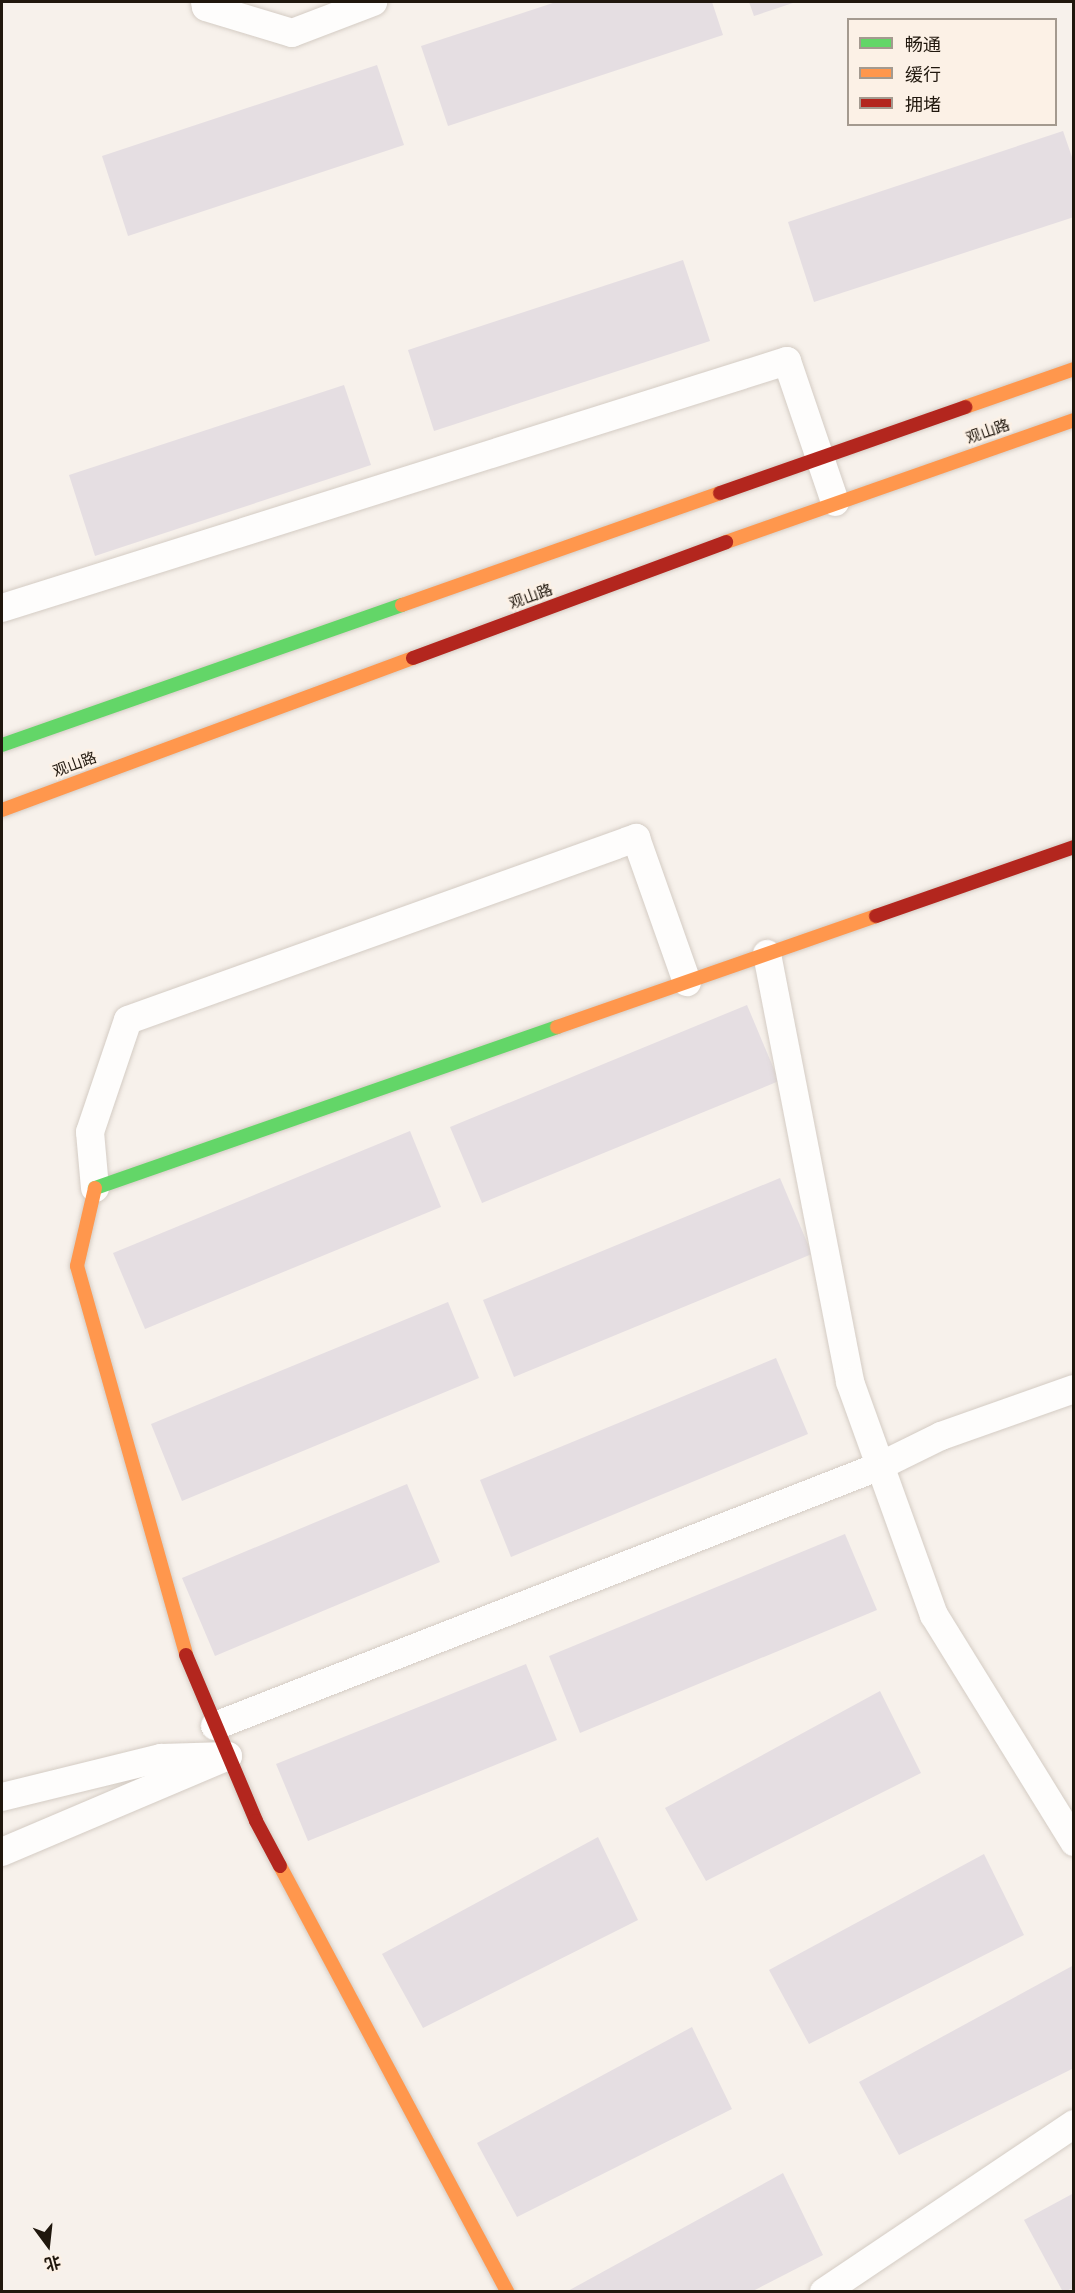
<!DOCTYPE html>
<meta charset="utf-8">
<style>
body{margin:0}
#map{position:relative;width:1075px;height:2293px;overflow:hidden;background:#f7f1eb;font-family:Rubik,"Noto Sans SC",sans-serif}
div>[style]{position:absolute}
[style*='--x']{left:calc(var(--x)*1px);top:calc(var(--y)*1px);width:calc(var(--w)*1px);rotate:calc(var(--a)*1deg)}
.building>*{inset:0;background:#e5dee2}
.roads{filter:drop-shadow(0 0 2px #d4ccc4) drop-shadow(0 0 2px #d4ccc4)}
.street>*{height:28px;margin:-14px;padding:0 14px;transform-origin:14px;border-radius:14px;background:#fefdfc}
.fast>*{height:14px;margin:-7px;padding:0 7px;transform-origin:7px;border-radius:7px;background:#63d668}
.slow>*{height:14px;margin:-7px;padding:0 7px;transform-origin:7px;border-radius:7px;background:#ff974d}
.jam>*{height:14px;margin:-7px;padding:0 7px;transform-origin:7px;border-radius:7px;background:#b3261e}
span{translate:-50% -50%;white-space:nowrap;text-align:center;line-height:1.15;-webkit-text-stroke:5px #fcf1e6;paint-order:stroke}
.street-label{font-size:15px;color:#20170d}
.frame{position:absolute;inset:0;border:3px solid #20170d;pointer-events:none}
.legend{position:absolute;left:847px;top:18px;width:210px;height:108px;box-sizing:border-box;background:#fcf1e6;border:2px solid #a49a8f;margin:0;padding:8px 10px;list-style:none;font-size:18px;color:#20170d}
.legend li{display:flex;align-items:center;gap:12px;height:30px}
.legend b{width:30px;border:2px solid #a49a8f}
.north{position:absolute;left:18px;top:2215px;width:60px;height:60px;-webkit-text-stroke:4px #fcf1e6;paint-order:stroke;rotate:165deg;font-size:16px;font-weight:700;line-height:24px;text-align:center;color:#20170d}
.north::after{content:'';display:block;margin:auto;width:21px;height:27px;background:#20170d;clip-path:polygon(50% 0,100% 100%,50% 72%,0 100%)}
</style>
<div id="map">
<div class="building">
<div style="clip-path:polygon(556px 2px,712px 2px,723px 35px,448px 126px,421px 46px)"></div>
<div style="clip-path:polygon(749px 2px,796px 2px,754px 16px)"></div>
<div style="clip-path:polygon(377px 65px,404px 145px,128px 236px,102px 156px)"></div>
<div style="clip-path:polygon(1063px 131px,1074px 163px,1074px 217px,814px 302px,788px 222px)"></div>
<div style="clip-path:polygon(683px 260px,710px 341px,434px 431px,408px 350px)"></div>
<div style="clip-path:polygon(344px 385px,371px 465px,95px 556px,69px 475px)"></div>
<div style="clip-path:polygon(747px 1005px,779px 1081px,482px 1203px,450px 1127px)"></div>
<div style="clip-path:polygon(410px 1131px,441px 1207px,145px 1329px,113px 1253px)"></div>
<div style="clip-path:polygon(780px 1178px,812px 1254px,514px 1377px,483px 1300px)"></div>
<div style="clip-path:polygon(448px 1302px,479px 1378px,182px 1501px,151px 1424px)"></div>
<div style="clip-path:polygon(776px 1358px,808px 1434px,511px 1557px,480px 1480px)"></div>
<div style="clip-path:polygon(407px 1484px,440px 1562px,215px 1656px,182px 1578px)"></div>
<div style="clip-path:polygon(845px 1534px,877px 1610px,580px 1733px,549px 1656px)"></div>
<div style="clip-path:polygon(526px 1664px,557px 1740px,308px 1841px,276px 1764px)"></div>
<div style="clip-path:polygon(880px 1691px,921px 1773px,706px 1881px,665px 1808px)"></div>
<div style="clip-path:polygon(598px 1837px,638px 1920px,423px 2028px,382px 1954px)"></div>
<div style="clip-path:polygon(984px 1854px,1024px 1935px,809px 2044px,769px 1970px)"></div>
<div style="clip-path:polygon(1074px 1965px,1074px 2068px,899px 2155px,859px 2082px)"></div>
<div style="clip-path:polygon(692px 2027px,732px 2109px,517px 2217px,477px 2143px)"></div>
<div style="clip-path:polygon(783px 2173px,823px 2255px,751px 2292px,566px 2292px)"></div>
<div style="clip-path:polygon(1074px 2193px,1074px 2288px,1063px 2292px,1024px 2220px)"></div>
</div>
<div class="roads">
<div class="street">
<div style="--x:205;--y:2;--w:5;--a:79"></div>
<div style="--x:206;--y:7;--w:90;--a:16.8"></div>
<div style="--x:292;--y:33;--w:87;--a:-20.9"></div>
<div style="--x:2;--y:608;--w:823;--a:-17.47"></div>
<div style="--x:787;--y:361;--w:149;--a:71.2"></div>
<div style="--x:767;--y:954;--w:436;--a:79"></div>
<div style="--x:850;--y:1382;--w:248;--a:70.2"></div>
<div style="--x:934;--y:1615;--w:267;--a:58.3"></div>
<div style="--x:95;--y:1188;--w:56;--a:-95.1"></div>
<div style="--x:90;--y:1132;--w:118;--a:-71.3"></div>
<div style="--x:128;--y:1020;--w:540;--a:-19.71"></div>
<div style="--x:636;--y:838;--w:153;--a:70.5"></div>
<div style="--x:215;--y:1726;--w:714;--a:-21.35"></div>
<div style="--x:880;--y:1466;--w:68;--a:-26.2"></div>
<div style="--x:941;--y:1436;--w:141;--a:-19.5"></div>
<div style="--x:2;--y:1797;--w:164;--a:-13.8"></div>
<div style="--x:161;--y:1758;--w:67;--a:-1.7"></div>
<div style="--x:228;--y:1756;--w:246;--a:157"></div>
<div style="--x:824;--y:2292;--w:301;--a:-33.9"></div>
</div>
<div class="fast">
<div style="--x:2;--y:745;--w:424;--a:-19.3"></div>
<div style="--x:95;--y:1188;--w:489;--a:-19.2"></div>
</div>
<div class="slow">
<div style="--x:965;--y:407;--w:115;--a:-19.2"></div>
<div style="--x:726;--y:542;--w:369;--a:-19.3"></div>
<div style="--x:402;--y:605;--w:337;--a:-19.4"></div>
<div style="--x:2;--y:810;--w:438;--a:-20.3"></div>
<div style="--x:557;--y:1027;--w:338;--a:-19.2"></div>
<div style="--x:95;--y:1188;--w:80;--a:103"></div>
<div style="--x:77;--y:1266;--w:404;--a:74.3"></div>
<div style="--x:280;--y:1866;--w:483;--a:61.9"></div>
</div>
<div class="jam">
<div style="--x:720;--y:493;--w:260;--a:-19.3"></div>
<div style="--x:413;--y:658;--w:334;--a:-20.3"></div>
<div style="--x:876;--y:916;--w:210;--a:-19.2"></div>
<div style="--x:186;--y:1655;--w:180;--a:67.1"></div>
<div style="--x:256;--y:1821;--w:51;--a:61.9"></div>
</div>
</div>
<div class="street-label">
<span style="left:988px;top:432px;rotate:-19deg">观山路</span>
<span style="left:531px;top:597px;rotate:-20deg">观山路</span>
<span style="left:75px;top:765px;rotate:-20deg">观山路</span>
</div>
<div class="frame"></div>
<ul class="legend">
<li><b style="height:8px;background:#63d668"></b>畅通</li>
<li><b style="height:8px;background:#ff974d"></b>缓行</li>
<li><b style="height:8px;background:#b3261e"></b>拥堵</li>
</ul>
<div class="north">北</div>
</div>
